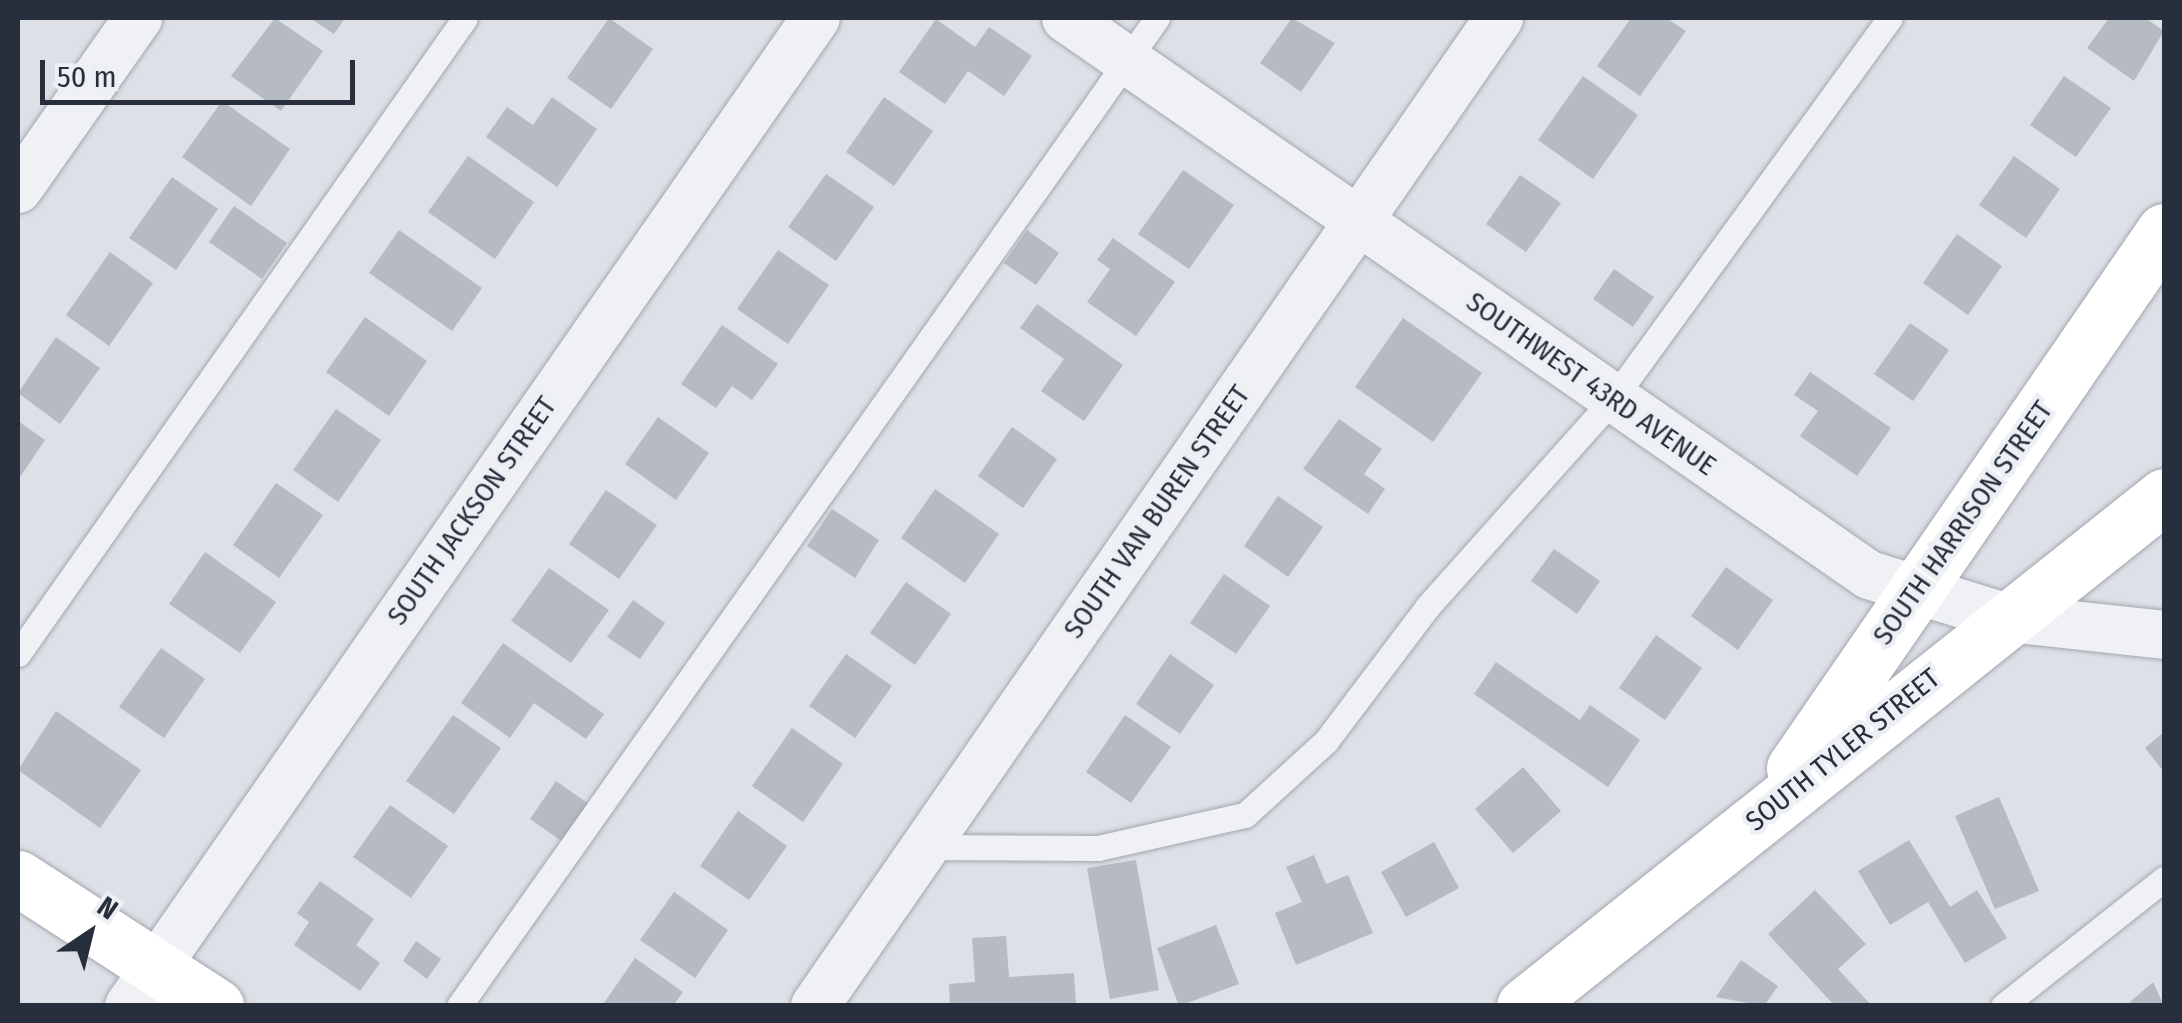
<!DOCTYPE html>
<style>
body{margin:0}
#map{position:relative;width:2182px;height:1023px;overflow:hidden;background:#dde0e6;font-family:"Fira Sans Condensed",sans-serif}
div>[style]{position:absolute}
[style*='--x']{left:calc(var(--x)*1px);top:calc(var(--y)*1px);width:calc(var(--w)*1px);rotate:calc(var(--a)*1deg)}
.building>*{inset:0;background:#b5bac3}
.roads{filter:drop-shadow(0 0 2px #a3a7b0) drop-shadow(0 0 2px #a3a7b0)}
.lane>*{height:25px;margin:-12.5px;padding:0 12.5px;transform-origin:12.5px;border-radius:12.5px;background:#eff1f5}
.street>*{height:48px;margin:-24px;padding:0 24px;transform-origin:24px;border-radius:24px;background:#eff1f5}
.secondary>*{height:55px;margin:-27.5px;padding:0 27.5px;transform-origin:27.5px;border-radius:27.5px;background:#fff}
span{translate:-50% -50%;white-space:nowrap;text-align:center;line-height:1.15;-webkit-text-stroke:9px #eceff4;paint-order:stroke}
.street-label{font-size:28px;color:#272f3c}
.frame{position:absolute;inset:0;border:20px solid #272f3c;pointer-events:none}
.north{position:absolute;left:40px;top:883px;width:100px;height:100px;-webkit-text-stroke:8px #eceff4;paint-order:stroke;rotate:35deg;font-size:28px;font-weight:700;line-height:40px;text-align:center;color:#272f3c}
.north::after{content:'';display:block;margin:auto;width:35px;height:45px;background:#272f3c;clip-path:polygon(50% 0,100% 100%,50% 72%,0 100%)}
.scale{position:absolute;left:40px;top:60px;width:315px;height:45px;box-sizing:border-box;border:5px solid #272f3c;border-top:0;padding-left:12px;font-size:30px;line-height:35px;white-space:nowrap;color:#272f3c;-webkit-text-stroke:8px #eceff4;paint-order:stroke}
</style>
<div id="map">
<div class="building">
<div style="clip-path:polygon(275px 18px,323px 51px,281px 111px,231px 76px)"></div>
<div style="clip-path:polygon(310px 18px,345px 18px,334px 34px)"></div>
<div style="clip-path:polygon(609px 18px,653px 49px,611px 109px,567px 78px)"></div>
<div style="clip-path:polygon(1292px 18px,1335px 43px,1301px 92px,1260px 63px)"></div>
<div style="clip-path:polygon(1631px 18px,1666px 18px,1686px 31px,1640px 96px,1597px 66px)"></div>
<div style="clip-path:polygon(2109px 18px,2145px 18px,2164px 31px,2134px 81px,2087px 48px)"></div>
<div style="clip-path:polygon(936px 19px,975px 47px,989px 27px,1032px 56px,1004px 96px,968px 71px,945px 104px,899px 72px)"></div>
<div style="clip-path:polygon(1583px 76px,1638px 115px,1593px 179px,1538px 140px)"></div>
<div style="clip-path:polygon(2064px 76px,2111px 108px,2076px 157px,2030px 125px)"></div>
<div style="clip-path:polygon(552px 97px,597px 129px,557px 187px,486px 137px,507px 107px,533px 125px)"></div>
<div style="clip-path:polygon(884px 97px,933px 131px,894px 186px,846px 152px)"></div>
<div style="clip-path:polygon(222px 101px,290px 149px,251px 206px,182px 157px)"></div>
<div style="clip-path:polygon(468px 156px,534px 202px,495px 259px,428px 212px)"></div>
<div style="clip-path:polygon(2014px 156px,2060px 189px,2026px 238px,1979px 205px)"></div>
<div style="clip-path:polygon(1183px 170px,1234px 205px,1189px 269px,1138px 234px)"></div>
<div style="clip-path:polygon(826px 174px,874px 207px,836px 261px,788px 227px)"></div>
<div style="clip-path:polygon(1520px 175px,1561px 203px,1526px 252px,1486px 224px)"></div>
<div style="clip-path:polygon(172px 177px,218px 209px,176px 270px,129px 238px)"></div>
<div style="clip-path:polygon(234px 206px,287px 243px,262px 279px,209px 242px)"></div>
<div style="clip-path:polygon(399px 230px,482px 288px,452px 331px,369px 273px)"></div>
<div style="clip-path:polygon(1027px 230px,1059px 253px,1036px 285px,1004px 263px)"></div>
<div style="clip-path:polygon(1957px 234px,2002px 266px,1968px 315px,1923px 283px)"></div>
<div style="clip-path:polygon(1113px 238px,1175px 282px,1136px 336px,1087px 302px,1110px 269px,1097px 260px)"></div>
<div style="clip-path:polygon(778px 250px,829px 285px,788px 344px,737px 309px)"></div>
<div style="clip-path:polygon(110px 252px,153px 283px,109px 346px,66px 315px)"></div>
<div style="clip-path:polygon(1614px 269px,1654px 297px,1633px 327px,1593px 299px)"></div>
<div style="clip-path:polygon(1037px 304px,1123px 365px,1084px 421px,1041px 391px,1064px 359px,1020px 328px)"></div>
<div style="clip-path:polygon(365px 317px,427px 361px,389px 416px,326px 372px)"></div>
<div style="clip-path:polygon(1403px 318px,1482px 373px,1433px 442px,1355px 387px)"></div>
<div style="clip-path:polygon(1910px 323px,1949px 350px,1913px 401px,1874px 374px)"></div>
<div style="clip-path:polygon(722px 325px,778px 364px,752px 400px,732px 386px,716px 408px,681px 384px)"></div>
<div style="clip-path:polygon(56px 337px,100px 368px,60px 424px,18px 393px)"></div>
<div style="clip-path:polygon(1810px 372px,1891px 428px,1857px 476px,1800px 436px,1818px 411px,1794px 395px)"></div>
<div style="clip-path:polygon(336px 409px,381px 440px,338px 502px,293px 470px)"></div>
<div style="clip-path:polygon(658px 417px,709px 453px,676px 500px,625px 464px)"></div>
<div style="clip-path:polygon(1339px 419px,1382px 449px,1364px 474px,1385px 489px,1368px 514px,1303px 469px)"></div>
<div style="clip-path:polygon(18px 421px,45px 440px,18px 480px)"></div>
<div style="clip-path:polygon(1012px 427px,1057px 459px,1023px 508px,978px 476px)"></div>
<div style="clip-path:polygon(276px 483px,323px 515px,279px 578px,233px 545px)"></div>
<div style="clip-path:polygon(935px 489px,999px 534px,965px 583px,901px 538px)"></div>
<div style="clip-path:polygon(606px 490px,657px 525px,619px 579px,569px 544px)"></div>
<div style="clip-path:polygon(1278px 496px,1323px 527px,1288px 577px,1244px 546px)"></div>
<div style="clip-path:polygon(832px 509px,879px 540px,855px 578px,807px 546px)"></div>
<div style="clip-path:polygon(1554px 549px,1600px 581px,1577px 614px,1531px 581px)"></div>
<div style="clip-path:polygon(205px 552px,276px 602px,240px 653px,169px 604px)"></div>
<div style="clip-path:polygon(1726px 567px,1773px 600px,1738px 650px,1691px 616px)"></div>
<div style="clip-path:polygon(549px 568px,609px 610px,571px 663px,511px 621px)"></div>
<div style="clip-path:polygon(1224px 574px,1270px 606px,1236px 654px,1190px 623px)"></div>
<div style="clip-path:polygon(906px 582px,951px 614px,915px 665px,870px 633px)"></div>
<div style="clip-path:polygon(633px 600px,665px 623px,640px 659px,607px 637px)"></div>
<div style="clip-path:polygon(1656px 635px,1702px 668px,1665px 720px,1619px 688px)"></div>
<div style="clip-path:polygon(503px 643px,604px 714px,586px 739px,534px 703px,510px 738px,461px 703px)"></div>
<div style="clip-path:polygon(161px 648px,205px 679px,164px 738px,119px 707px)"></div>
<div style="clip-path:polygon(846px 654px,892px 686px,855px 738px,809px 706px)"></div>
<div style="clip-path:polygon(1170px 654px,1214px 685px,1180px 734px,1136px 704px)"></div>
<div style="clip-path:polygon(1496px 662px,1580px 720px,1590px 705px,1640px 740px,1608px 787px,1474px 694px)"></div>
<div style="clip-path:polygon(56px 711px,141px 770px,100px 828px,18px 770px)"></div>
<div style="clip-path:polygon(453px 715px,501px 748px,454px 814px,406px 781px)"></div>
<div style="clip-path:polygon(1125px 715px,1171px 747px,1131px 803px,1086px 772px)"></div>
<div style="clip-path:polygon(792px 728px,843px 764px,803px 822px,752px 786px)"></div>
<div style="clip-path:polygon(2164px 732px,2164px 772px,2145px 748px)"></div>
<div style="clip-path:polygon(1523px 767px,1561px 811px,1513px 853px,1475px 809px)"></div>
<div style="clip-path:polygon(556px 781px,589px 804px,563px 842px,530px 819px)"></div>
<div style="clip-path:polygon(1999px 797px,2039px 891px,1995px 909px,1955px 816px)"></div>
<div style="clip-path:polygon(390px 805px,448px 846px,411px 898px,353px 857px)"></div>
<div style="clip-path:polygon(738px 811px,787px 846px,749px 900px,700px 866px)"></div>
<div style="clip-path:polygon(1909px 840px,1950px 907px,1977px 890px,2007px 938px,1965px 963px,1928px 902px,1890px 925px,1858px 871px)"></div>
<div style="clip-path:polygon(1434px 842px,1459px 888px,1406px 917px,1381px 872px)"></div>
<div style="clip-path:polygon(1314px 855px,1326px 884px,1348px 875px,1373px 933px,1296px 965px,1275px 913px,1302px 902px,1286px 867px)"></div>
<div style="clip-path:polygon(1136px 860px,1159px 990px,1110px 999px,1087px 868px)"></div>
<div style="clip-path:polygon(320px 881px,374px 919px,356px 945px,380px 963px,360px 991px,294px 945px,309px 922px,297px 913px)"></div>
<div style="clip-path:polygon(1815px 890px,1866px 944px,1838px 969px,1872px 1006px,1835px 1006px,1768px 934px)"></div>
<div style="clip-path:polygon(674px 892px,728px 930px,695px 978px,640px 940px)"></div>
<div style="clip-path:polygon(1216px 925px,1239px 984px,1179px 1006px,1157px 948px)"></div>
<div style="clip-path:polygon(1006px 936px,1009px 977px,1074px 973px,1076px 1006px,950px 1006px,949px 984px,975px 982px,972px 938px)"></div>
<div style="clip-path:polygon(416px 941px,441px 959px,427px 979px,403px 961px)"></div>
<div style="clip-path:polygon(635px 958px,683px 992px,673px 1006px,602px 1006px)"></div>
<div style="clip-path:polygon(1741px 960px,1778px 986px,1764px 1006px,1716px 997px)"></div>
<div style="clip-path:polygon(2153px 982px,2164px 1006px,2133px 1006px,2130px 1002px)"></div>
</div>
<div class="roads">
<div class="lane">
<div style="--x:18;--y:654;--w:777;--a:-54.9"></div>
<div style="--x:925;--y:847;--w:173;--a:0.3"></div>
<div style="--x:1098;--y:848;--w:151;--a:-12.7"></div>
<div style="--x:1245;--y:815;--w:110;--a:-42.4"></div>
<div style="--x:1326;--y:741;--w:169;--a:-52.9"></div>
<div style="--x:1428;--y:606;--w:278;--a:-48.2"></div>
<div style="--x:1613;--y:399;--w:471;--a:-54"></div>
<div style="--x:459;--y:1006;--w:1210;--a:-54.76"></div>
<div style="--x:2003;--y:1006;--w:205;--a:-38.3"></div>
</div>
<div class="street">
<div style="--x:1066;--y:18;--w:977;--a:34.75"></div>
<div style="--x:1869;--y:575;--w:145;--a:17.2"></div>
<div style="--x:2008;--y:618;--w:157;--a:6.2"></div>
<div style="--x:18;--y:189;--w:209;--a:-54.9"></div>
<div style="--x:129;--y:1006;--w:1203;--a:-55.19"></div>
<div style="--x:815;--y:1006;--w:1202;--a:-55.3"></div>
</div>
<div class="secondary">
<div style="--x:1794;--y:768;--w:652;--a:-55.43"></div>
<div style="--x:18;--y:878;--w:236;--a:32.9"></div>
<div style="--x:1524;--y:1006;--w:818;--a:-38.55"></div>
</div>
</div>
<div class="street-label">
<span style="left:1591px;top:384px;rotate:35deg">SOUTHWEST 43RD AVENUE</span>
<span style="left:472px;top:511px;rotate:-55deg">SOUTH JACKSON STREET</span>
<span style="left:1157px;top:512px;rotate:-55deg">SOUTH VAN BUREN STREET</span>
<span style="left:1963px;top:523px;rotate:-55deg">SOUTH HARRISON STREET</span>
<span style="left:1843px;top:750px;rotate:-39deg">SOUTH TYLER STREET</span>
</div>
<div class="frame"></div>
<div class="north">N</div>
<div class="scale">50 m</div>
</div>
